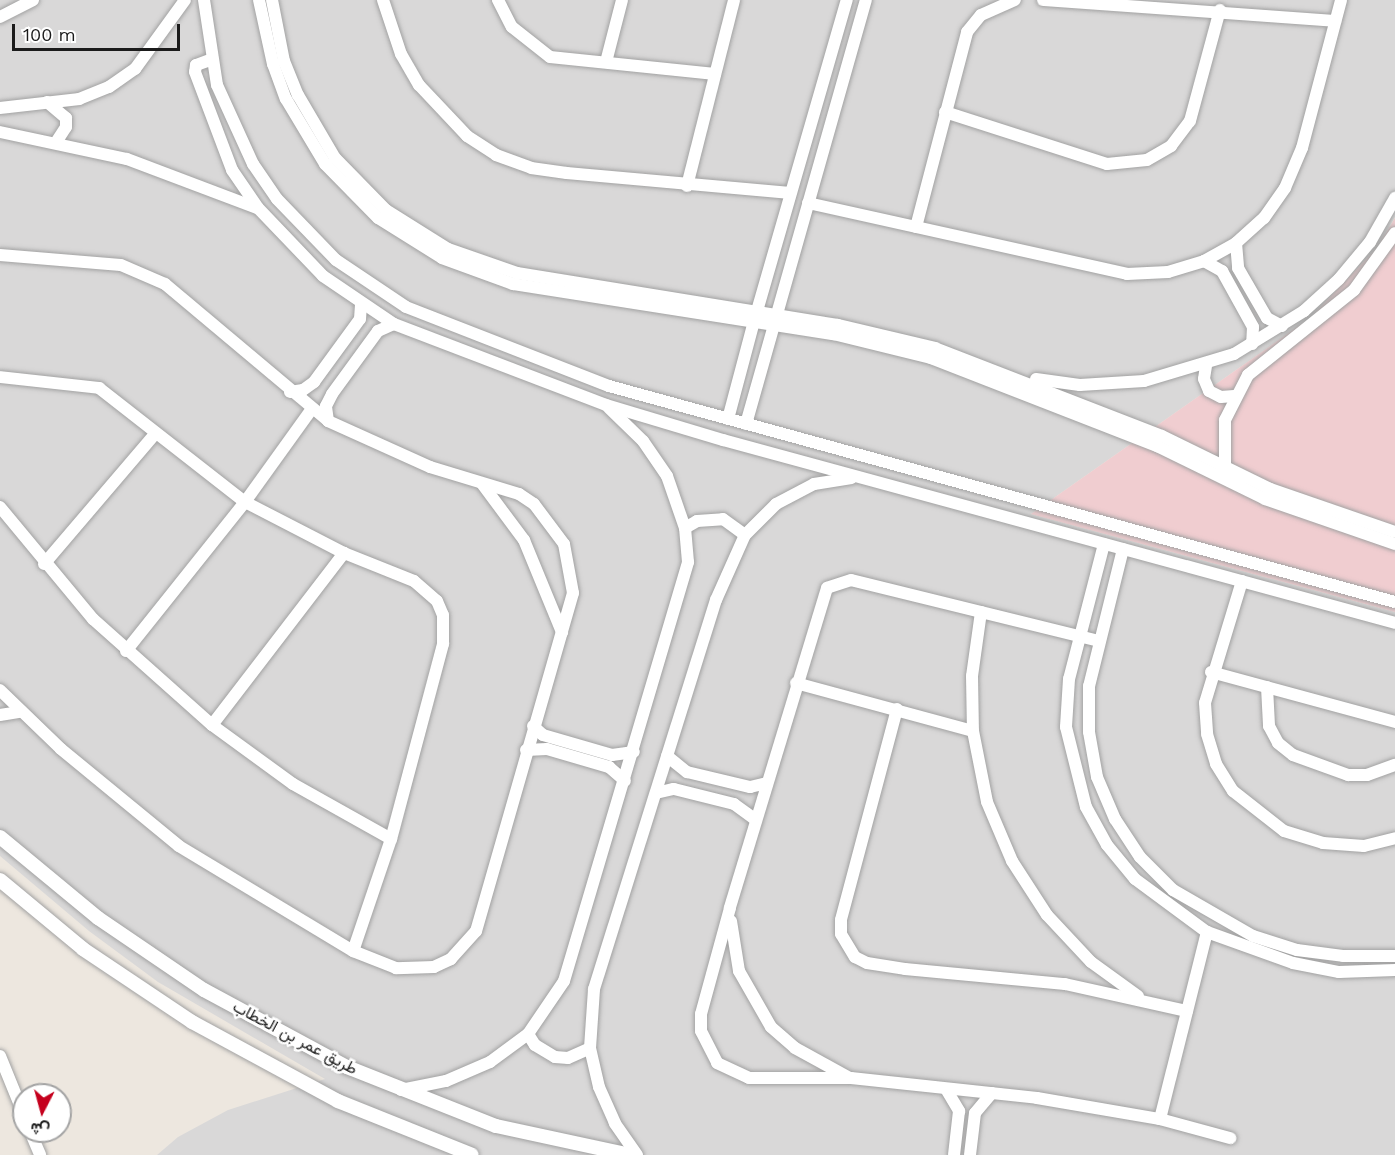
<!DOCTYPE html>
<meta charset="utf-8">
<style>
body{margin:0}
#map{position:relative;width:1395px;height:1155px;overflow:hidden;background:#ede7df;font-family:"Work Sans",Vazirmatn,sans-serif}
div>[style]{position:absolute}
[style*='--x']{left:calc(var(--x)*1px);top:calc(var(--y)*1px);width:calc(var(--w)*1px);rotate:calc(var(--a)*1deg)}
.residential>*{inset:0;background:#d9d8d8}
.commercial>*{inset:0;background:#f0cdd0}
.roads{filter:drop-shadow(0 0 2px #a2a2a2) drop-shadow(0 0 2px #a2a2a2)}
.minor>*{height:12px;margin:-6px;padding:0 6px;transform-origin:6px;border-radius:6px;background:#fff}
.tertiary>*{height:14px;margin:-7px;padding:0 7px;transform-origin:7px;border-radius:7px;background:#fff}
span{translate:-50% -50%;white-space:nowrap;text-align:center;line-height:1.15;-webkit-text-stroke:5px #fff;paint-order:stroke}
.street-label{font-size:16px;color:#1b1b1b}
.north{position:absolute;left:12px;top:1083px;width:60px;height:60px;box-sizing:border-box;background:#fff;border:2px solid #a4a4a4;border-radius:50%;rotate:186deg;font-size:16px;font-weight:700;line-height:24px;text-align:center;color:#1b1b1b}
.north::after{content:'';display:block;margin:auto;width:21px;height:27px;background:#c5001d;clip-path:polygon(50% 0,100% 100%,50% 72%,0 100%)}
.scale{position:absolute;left:12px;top:24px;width:168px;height:27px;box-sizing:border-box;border:3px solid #1b1b1b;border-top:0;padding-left:8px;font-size:18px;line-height:21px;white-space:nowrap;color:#1b1b1b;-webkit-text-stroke:4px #fff;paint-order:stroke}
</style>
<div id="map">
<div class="residential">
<div style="clip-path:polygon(0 0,1395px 0,1395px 217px,1377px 248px,1310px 318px,1031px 514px,1395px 612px,1395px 1155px,157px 1155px,178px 1137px,228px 1110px,325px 1079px,158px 982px,89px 931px,0 856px)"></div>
</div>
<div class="commercial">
<div style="clip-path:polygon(1395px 218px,1395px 612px,1031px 514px,1310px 318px,1377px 248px)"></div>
</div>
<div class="roads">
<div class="minor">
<div style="--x:204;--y:0;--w:86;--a:81.3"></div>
<div style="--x:217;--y:85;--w:87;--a:65.5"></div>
<div style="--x:253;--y:164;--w:42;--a:55.6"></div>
<div style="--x:277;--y:199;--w:85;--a:46"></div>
<div style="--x:336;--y:260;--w:84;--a:33.9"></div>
<div style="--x:406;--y:307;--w:218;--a:21.3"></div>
<div style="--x:609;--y:386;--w:815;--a:15.37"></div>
<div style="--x:259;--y:0;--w:66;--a:77.7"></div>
<div style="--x:273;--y:64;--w:37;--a:70"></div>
<div style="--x:286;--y:99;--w:76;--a:59"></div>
<div style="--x:325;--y:164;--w:76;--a:45.5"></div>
<div style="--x:378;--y:218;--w:75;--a:32"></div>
<div style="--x:442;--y:258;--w:76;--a:20.1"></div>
<div style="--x:513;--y:284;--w:325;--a:8.9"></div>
<div style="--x:834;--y:334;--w:100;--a:13.9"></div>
<div style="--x:931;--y:358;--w:243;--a:21.3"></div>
<div style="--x:1157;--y:446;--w:120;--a:26.1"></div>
<div style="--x:1265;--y:499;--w:138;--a:19.1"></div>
<div style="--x:272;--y:0;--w:62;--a:78.9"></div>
<div style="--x:284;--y:61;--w:37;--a:68"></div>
<div style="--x:298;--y:95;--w:73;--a:59.6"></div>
<div style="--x:335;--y:158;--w:73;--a:45.6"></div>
<div style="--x:386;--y:210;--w:73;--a:32.2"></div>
<div style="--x:448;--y:249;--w:73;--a:19.2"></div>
<div style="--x:517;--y:273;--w:325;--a:9.2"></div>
<div style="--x:838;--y:325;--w:100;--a:13.3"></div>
<div style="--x:935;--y:348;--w:243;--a:21.2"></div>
<div style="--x:1162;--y:436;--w:120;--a:26.1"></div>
<div style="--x:1270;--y:489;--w:132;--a:19"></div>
<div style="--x:383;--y:0;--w:57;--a:71.6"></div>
<div style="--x:401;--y:54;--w:36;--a:60"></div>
<div style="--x:419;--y:85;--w:70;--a:46.7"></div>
<div style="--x:467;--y:136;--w:35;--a:33"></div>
<div style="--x:496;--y:155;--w:37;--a:20"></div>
<div style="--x:531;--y:168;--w:36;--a:8"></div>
<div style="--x:567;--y:173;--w:224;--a:5.1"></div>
<div style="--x:498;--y:0;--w:30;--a:63"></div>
<div style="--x:512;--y:27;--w:48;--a:38.3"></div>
<div style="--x:550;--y:57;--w:166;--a:5.9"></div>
<div style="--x:1043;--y:0;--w:293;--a:4.1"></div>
<div style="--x:0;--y:17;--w:37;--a:-27"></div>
<div style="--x:210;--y:60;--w:15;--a:160"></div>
<div style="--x:196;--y:65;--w:7;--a:98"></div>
<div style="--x:195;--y:72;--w:105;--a:69.3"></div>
<div style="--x:232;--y:170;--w:46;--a:55.6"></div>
<div style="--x:258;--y:208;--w:94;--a:46.3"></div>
<div style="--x:323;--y:276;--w:86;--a:34.1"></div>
<div style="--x:394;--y:324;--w:227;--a:20.9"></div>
<div style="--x:606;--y:405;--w:122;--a:16.7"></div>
<div style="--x:723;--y:440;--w:696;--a:15.23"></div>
<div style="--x:606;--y:62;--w:64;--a:-75.5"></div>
<div style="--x:47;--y:102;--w:25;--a:40"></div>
<div style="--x:66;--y:118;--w:9;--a:90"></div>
<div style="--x:66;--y:127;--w:17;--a:123"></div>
<div style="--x:0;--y:108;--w:80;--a:-6.5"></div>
<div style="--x:79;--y:99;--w:32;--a:-22"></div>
<div style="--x:109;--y:87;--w:32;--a:-35"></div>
<div style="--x:135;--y:69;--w:85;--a:-54.1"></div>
<div style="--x:945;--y:112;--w:170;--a:17.8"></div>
<div style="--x:1107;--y:164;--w:40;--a:-5.7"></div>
<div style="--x:1147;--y:160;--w:28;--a:-30"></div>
<div style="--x:1171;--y:146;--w:31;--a:-53"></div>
<div style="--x:1190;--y:121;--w:115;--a:-74.9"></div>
<div style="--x:0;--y:132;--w:130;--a:12"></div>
<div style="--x:127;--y:159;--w:139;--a:20.7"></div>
<div style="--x:687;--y:186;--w:192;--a:-75.8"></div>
<div style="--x:808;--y:203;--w:327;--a:12.5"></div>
<div style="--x:1127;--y:274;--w:41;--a:-2.8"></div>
<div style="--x:1168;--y:272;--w:38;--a:-17"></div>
<div style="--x:1204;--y:261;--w:37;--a:-29"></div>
<div style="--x:1236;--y:243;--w:38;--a:-42"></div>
<div style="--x:1264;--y:218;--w:37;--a:-55"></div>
<div style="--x:1285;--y:188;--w:43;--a:-67"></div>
<div style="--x:1302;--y:148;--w:153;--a:-75.2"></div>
<div style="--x:916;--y:227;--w:202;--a:-75.3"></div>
<div style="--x:967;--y:32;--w:22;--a:-51"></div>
<div style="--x:981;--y:15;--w:37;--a:-24"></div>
<div style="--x:1236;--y:243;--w:25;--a:85"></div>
<div style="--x:1238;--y:268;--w:58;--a:59.9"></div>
<div style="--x:1267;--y:318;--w:17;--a:28"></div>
<div style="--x:0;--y:255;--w:121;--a:4.7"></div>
<div style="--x:121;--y:265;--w:48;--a:23.4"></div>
<div style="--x:165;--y:284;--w:213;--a:40"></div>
<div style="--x:328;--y:421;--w:112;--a:24.3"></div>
<div style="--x:430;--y:467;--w:93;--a:16.9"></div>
<div style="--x:519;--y:494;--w:18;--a:34"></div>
<div style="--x:534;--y:504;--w:50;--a:53.1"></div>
<div style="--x:564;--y:544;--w:50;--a:79.6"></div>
<div style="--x:573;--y:593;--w:352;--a:106"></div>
<div style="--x:476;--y:931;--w:38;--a:132"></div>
<div style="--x:451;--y:959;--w:19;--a:155"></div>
<div style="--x:434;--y:967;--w:38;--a:178"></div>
<div style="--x:396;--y:968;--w:46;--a:-158.4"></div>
<div style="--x:353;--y:951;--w:203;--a:-148.9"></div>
<div style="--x:179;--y:846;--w:153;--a:-140.6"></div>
<div style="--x:61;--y:749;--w:85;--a:-136"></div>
<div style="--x:1204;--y:261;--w:21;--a:29"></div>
<div style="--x:1222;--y:271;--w:64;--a:61"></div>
<div style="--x:1253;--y:327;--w:17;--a:93"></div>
<div style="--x:757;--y:311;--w:324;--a:-73.9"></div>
<div style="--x:777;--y:314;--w:326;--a:-74.2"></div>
<div style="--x:1206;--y:366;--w:13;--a:99"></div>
<div style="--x:1204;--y:379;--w:13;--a:67"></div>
<div style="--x:1209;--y:391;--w:13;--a:27"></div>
<div style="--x:1221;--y:397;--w:13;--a:-4"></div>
<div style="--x:0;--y:377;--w:100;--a:6.3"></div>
<div style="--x:99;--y:388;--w:185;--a:38"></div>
<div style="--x:245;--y:502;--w:111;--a:27.3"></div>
<div style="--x:344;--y:553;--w:75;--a:21.8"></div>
<div style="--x:414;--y:581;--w:30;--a:41"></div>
<div style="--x:437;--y:601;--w:15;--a:67"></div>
<div style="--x:443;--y:615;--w:29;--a:90"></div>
<div style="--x:443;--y:644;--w:202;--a:104.9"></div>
<div style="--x:391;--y:839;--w:118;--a:108.7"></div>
<div style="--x:1036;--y:379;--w:44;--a:7.8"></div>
<div style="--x:1080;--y:385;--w:64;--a:-3.6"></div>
<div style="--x:1144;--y:381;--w:94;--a:-16.7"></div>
<div style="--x:1234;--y:354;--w:82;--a:-31.6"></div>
<div style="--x:1304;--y:311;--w:47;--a:-42.4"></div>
<div style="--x:1339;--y:279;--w:48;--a:-50"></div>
<div style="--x:1370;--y:242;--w:51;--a:-60.4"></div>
<div style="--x:290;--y:392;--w:13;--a:-9"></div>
<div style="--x:303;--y:390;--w:14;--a:-36"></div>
<div style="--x:314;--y:382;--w:78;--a:-53.9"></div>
<div style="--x:360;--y:319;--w:15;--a:-86"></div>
<div style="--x:728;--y:419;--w:101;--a:-75.1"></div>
<div style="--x:328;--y:421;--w:15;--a:-98"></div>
<div style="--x:326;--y:406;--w:13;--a:-63"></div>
<div style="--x:332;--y:394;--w:78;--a:-53.9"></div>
<div style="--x:378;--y:331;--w:17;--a:-24"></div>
<div style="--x:746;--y:424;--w:103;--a:-74.2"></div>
<div style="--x:1225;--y:468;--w:48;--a:-90"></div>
<div style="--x:1225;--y:420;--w:51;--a:-62.9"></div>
<div style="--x:1248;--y:375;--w:136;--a:-38.7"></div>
<div style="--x:1354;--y:290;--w:70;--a:-54.3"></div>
<div style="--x:483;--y:485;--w:69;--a:53.3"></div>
<div style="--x:524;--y:540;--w:100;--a:67.6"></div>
<div style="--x:0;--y:507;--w:146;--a:50.3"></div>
<div style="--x:93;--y:619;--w:159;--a:41.7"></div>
<div style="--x:212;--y:725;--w:100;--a:36.1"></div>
<div style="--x:293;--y:784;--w:112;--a:29.3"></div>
<div style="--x:685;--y:528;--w:14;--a:-30"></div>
<div style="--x:697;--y:521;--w:26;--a:-4"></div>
<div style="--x:723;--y:519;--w:27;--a:36"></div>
<div style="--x:1104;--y:544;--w:139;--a:104.5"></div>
<div style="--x:1069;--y:679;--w:48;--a:93.6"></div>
<div style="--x:1066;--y:727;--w:82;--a:76"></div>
<div style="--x:1086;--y:807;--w:43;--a:61.1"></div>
<div style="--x:1107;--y:845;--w:44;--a:50.5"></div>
<div style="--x:1135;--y:879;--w:89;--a:36.4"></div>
<div style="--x:1207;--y:932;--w:91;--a:19.8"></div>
<div style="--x:1293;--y:963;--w:47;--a:11.1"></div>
<div style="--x:1339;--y:972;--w:56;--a:-2"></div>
<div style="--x:1123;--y:549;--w:141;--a:103.9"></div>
<div style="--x:1089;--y:686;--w:46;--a:90"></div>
<div style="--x:1089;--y:732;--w:46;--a:79.9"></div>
<div style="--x:1097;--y:777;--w:46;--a:66.8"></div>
<div style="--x:1115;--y:819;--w:45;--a:56.7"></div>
<div style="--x:1140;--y:857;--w:47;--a:45"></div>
<div style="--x:1173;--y:890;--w:92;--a:29.9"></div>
<div style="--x:1253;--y:936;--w:46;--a:17.7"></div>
<div style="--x:1297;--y:950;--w:46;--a:7.4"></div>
<div style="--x:1343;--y:956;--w:52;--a:0"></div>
<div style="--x:44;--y:564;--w:171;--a:-49.5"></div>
<div style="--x:1242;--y:581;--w:127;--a:106.9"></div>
<div style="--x:1205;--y:703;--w:31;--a:86"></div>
<div style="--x:1207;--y:734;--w:31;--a:73"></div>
<div style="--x:1216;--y:764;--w:32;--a:58"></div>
<div style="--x:1233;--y:791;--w:65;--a:38.1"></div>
<div style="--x:1284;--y:831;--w:41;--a:17.1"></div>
<div style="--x:1323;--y:843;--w:41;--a:4.2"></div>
<div style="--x:1364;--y:846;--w:32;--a:-14"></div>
<div style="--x:981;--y:612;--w:65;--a:98"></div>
<div style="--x:972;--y:676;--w:55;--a:89"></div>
<div style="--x:973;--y:731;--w:72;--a:78.8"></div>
<div style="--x:987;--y:802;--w:64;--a:67"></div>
<div style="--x:1012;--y:861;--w:64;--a:57.1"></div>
<div style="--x:1047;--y:915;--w:64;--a:46.9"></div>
<div style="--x:1091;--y:962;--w:58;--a:35.9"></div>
<div style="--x:1099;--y:641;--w:255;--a:-166.2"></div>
<div style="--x:851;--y:580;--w:25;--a:162"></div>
<div style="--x:827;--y:588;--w:334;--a:106.9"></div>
<div style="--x:730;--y:908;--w:110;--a:105.3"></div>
<div style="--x:701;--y:1014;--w:17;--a:90"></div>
<div style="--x:701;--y:1031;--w:36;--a:63"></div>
<div style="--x:717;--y:1063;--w:35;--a:25"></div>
<div style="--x:749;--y:1078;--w:102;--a:0"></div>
<div style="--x:851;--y:1078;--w:187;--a:6.1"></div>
<div style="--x:1037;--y:1098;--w:125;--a:9.7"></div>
<div style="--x:1160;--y:1119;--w:73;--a:15.2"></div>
<div style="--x:126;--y:651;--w:191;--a:-51.4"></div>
<div style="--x:245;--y:502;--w:113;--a:-54.3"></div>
<div style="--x:1211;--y:672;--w:191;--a:15.2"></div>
<div style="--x:796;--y:683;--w:183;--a:15.2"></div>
<div style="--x:1267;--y:687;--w:39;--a:87"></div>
<div style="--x:1269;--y:726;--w:19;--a:62"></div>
<div style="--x:1278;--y:743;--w:19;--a:39"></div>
<div style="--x:1293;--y:755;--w:59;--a:20"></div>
<div style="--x:1348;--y:775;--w:19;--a:0"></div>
<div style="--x:1367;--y:775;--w:30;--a:-20"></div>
<div style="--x:897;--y:709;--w:218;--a:104.9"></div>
<div style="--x:841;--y:920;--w:14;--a:90"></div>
<div style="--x:841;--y:934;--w:27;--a:59"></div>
<div style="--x:855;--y:957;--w:13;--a:27"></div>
<div style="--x:867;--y:963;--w:38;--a:9"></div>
<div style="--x:905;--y:969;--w:161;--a:5.4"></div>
<div style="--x:1065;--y:984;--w:125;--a:12.5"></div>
<div style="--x:0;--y:715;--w:20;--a:-9"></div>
<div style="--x:212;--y:725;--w:217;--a:-52.5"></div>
<div style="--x:533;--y:726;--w:13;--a:42"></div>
<div style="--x:543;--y:735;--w:72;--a:16.2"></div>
<div style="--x:612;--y:755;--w:22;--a:-8"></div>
<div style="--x:526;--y:750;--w:21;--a:-3"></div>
<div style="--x:547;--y:749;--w:65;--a:16.2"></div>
<div style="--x:609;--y:767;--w:21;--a:41"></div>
<div style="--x:667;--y:756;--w:26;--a:39"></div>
<div style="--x:687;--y:772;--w:65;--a:13.4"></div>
<div style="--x:750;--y:787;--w:17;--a:-13"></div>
<div style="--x:656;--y:793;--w:18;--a:-13"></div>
<div style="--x:674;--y:789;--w:62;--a:14"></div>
<div style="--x:734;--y:804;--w:27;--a:36"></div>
<div style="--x:731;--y:921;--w:51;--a:80.9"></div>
<div style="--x:739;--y:971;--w:64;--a:60.3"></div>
<div style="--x:771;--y:1027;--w:32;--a:41"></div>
<div style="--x:795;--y:1048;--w:60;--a:28.7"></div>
<div style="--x:528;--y:1034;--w:13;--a:58"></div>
<div style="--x:535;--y:1045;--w:23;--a:31"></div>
<div style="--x:555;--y:1057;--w:13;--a:4"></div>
<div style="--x:568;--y:1058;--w:24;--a:-24"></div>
<div style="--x:0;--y:1056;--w:64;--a:67.9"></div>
<div style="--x:946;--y:1089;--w:26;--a:59"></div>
<div style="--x:959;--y:1111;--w:44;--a:96.5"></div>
<div style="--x:401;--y:1090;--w:46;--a:-11.3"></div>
<div style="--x:446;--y:1081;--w:48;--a:-23.4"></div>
<div style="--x:490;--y:1062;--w:47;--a:-36.4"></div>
<div style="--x:528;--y:1034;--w:64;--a:-55.8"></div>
<div style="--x:564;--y:981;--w:437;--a:-73.5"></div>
<div style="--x:688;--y:562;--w:34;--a:-95"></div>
<div style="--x:685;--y:528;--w:55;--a:-109.1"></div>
<div style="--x:667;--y:476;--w:42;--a:-124.4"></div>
<div style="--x:643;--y:441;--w:47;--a:-135.9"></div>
<div style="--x:1160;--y:1119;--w:193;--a:-75.9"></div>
<div style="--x:30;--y:1131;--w:26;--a:67"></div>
<div style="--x:637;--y:1155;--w:39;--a:-125"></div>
<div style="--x:615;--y:1123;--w:39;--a:-114"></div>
<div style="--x:599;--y:1087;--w:40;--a:-103"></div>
<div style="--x:590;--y:1048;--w:59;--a:-86.1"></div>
<div style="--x:594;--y:989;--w:408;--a:-72.6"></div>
<div style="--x:716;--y:600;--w:71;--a:-66"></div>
<div style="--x:745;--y:535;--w:44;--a:-45"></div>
<div style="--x:776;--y:504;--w:43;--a:-27.8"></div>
<div style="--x:814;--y:484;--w:38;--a:-9"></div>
<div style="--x:970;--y:1155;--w:42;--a:-83.2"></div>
<div style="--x:975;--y:1113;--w:26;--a:-50"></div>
</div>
<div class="tertiary">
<div style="--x:0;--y:837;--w:127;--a:39.6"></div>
<div style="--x:98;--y:918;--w:128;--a:34.2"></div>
<div style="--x:204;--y:990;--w:162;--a:28.3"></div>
<div style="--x:347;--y:1067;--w:160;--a:21.6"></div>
<div style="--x:496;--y:1126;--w:137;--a:12.2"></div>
<div style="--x:0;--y:880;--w:108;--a:39.7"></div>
<div style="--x:83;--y:949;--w:131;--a:33.8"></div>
<div style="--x:192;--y:1022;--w:166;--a:28.4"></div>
<div style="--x:338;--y:1101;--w:144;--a:21.9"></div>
</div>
</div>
<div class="street-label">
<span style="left:295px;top:1038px;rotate:28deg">طريق عمر بن الخطاب</span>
</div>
<div class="north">ش</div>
<div class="scale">100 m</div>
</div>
